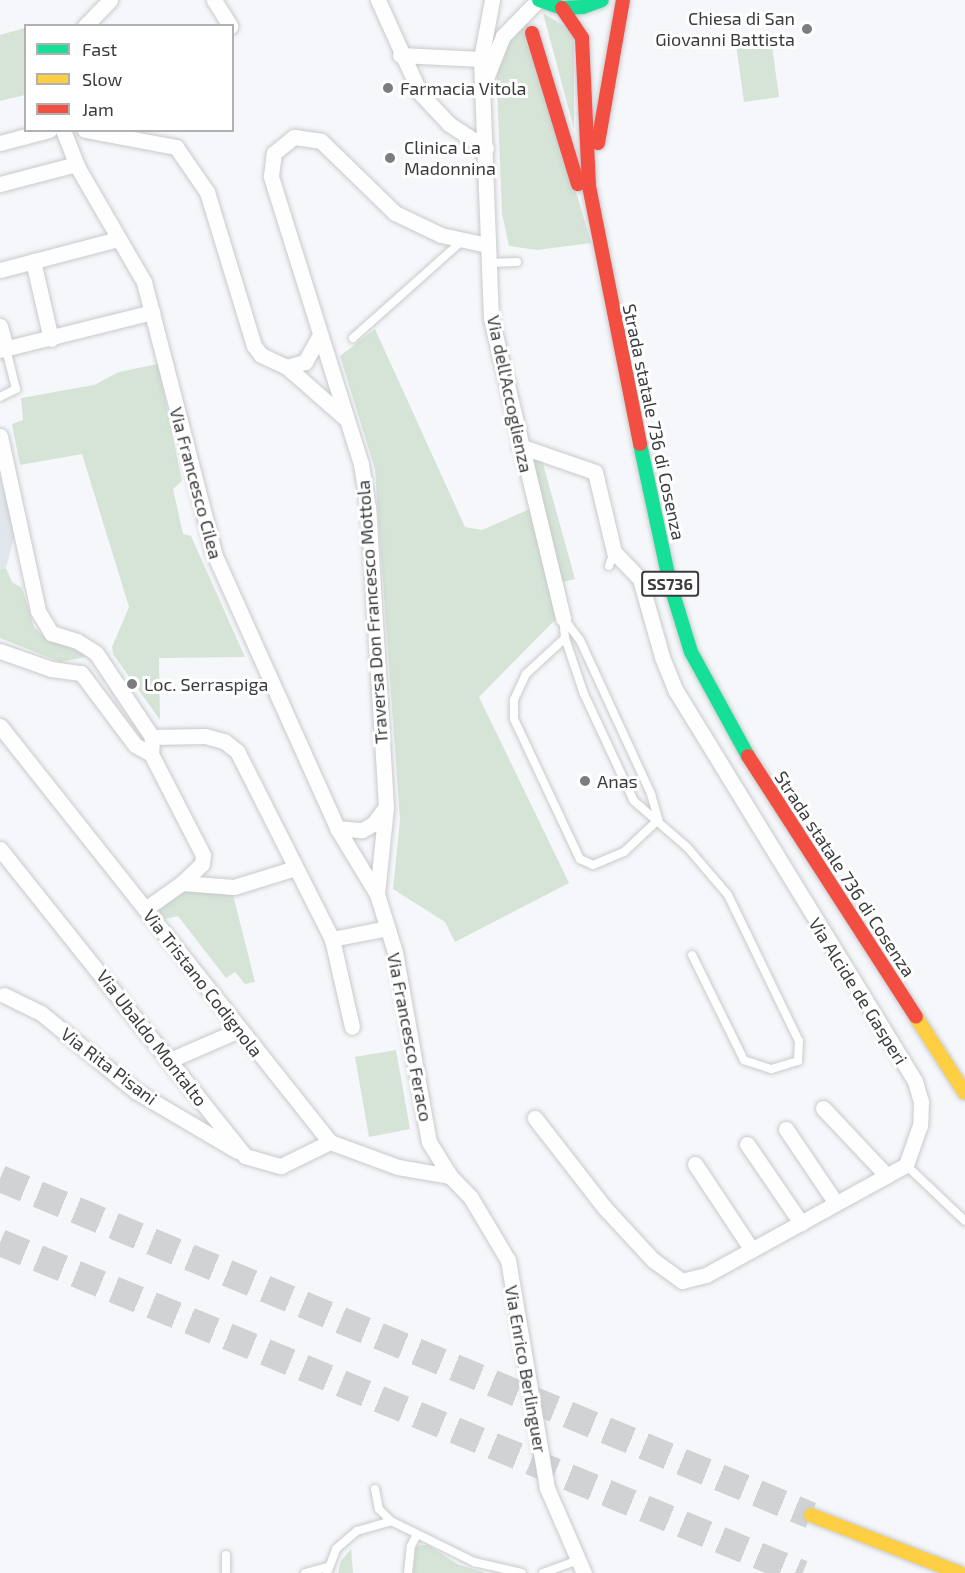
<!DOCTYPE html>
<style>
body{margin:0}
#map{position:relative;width:965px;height:1573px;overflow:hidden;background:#f5f7fa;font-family:"Exo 2",sans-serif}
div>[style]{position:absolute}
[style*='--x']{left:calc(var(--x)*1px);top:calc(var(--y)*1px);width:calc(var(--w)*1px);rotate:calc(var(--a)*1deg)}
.built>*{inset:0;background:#e2e7ed}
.green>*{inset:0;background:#d5e4d7}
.highway-tunnel>*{height:27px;margin-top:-13.5px;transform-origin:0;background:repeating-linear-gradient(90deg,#d0d2d4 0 27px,transparent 0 41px)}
.roads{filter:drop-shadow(0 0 2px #c8cacc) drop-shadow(0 0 2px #c8cacc)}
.lane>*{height:8px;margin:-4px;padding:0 4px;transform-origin:4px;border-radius:4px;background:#fefefe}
.street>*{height:15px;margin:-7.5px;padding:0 7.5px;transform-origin:7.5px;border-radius:7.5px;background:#fefefe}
.fast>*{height:14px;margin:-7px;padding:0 7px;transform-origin:7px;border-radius:7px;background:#16e098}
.slow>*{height:14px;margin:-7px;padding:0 7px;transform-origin:7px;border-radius:7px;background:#ffcf43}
.jam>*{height:14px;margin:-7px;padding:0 7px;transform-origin:7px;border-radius:7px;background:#f24e42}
.dots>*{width:16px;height:16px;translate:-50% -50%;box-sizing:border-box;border:3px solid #fff;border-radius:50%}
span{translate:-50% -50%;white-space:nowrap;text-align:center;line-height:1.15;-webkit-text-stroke:6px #fff;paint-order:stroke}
.shield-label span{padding:2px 4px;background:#fff;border:2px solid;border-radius:4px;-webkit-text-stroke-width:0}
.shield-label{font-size:16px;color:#3b3c3e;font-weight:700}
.poi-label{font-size:18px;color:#3b3c3e}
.right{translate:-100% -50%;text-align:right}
.left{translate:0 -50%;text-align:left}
.street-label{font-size:18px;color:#3b3c3e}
.legend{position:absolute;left:24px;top:24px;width:210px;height:108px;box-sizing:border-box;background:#fff;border:2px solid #b1b1b2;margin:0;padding:8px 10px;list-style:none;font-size:18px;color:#3b3c3e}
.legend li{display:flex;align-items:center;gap:12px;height:30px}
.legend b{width:30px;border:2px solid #b1b1b2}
</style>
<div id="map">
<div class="built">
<div style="clip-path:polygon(0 475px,15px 534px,6px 568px,0 569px)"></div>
</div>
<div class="green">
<div style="clip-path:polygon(543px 13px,574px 32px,574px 129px)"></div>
<div style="clip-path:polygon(526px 20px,591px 243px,537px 250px,509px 246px,502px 214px,496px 60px,508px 36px)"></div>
<div style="clip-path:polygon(25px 28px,25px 95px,0 101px,0 35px)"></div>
<div style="clip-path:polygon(771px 39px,779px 97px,744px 102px,736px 44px)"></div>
<div style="clip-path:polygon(375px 329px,465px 527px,482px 530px,532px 508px,561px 618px,554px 621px,479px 697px,569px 883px,455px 942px,445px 922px,393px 889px,400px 820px,375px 469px,340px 356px)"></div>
<div style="clip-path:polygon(158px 364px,182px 481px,173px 489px,183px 534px,191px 536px,245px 657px,159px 658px,160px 720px,113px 654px,112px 647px,129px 607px,82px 454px,20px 465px,12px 424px,23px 420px,21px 398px,94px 385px,119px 372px)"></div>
<div style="clip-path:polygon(528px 457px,542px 460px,575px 579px,563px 582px)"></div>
<div style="clip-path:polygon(6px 568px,12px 582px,22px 588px,34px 627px,42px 635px,90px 656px,60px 662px,0 638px,0 569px)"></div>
<div style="clip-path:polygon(183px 891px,233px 895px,255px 982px,245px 984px,235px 972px,226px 978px,178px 916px,164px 919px,158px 911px)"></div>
<div style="clip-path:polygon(396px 1050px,410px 1129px,369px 1137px,355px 1057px)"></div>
<div style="clip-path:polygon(420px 1545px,428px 1545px,457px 1564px,486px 1573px,413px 1573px,416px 1548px)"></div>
<div style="clip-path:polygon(351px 1549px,353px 1573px,338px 1573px,341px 1561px)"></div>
</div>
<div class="highway-tunnel">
<div style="--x:0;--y:1178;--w:878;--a:22.56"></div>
<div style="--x:0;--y:1242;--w:868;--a:22.43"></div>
</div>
<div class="roads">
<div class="lane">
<div style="--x:489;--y:263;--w:28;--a:-2"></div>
<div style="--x:353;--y:338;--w:146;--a:-41.7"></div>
<div style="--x:0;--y:397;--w:18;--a:-27"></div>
<div style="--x:16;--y:389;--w:41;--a:-104"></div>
<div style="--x:609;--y:566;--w:15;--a:-70"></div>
<div style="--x:563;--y:618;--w:20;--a:84"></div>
<div style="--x:565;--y:638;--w:59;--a:71.3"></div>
<div style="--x:584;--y:694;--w:118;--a:65"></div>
<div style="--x:634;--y:801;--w:70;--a:41"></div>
<div style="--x:687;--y:847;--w:63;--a:49.5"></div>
<div style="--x:728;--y:895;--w:162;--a:64.1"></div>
<div style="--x:799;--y:1041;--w:20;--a:93"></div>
<div style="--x:798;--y:1061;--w:28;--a:163"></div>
<div style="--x:771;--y:1069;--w:28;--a:-162"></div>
<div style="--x:744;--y:1060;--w:117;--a:-116.3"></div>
<div style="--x:564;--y:619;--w:26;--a:53"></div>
<div style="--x:580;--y:640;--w:170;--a:65.2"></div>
<div style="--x:651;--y:794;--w:26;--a:74"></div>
<div style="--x:565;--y:638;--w:53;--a:137.3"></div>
<div style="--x:526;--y:674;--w:29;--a:115"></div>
<div style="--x:514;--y:700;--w:19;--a:90"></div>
<div style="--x:514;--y:719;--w:155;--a:64.8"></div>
<div style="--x:580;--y:859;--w:14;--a:25"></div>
<div style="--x:593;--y:865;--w:34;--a:-23"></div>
<div style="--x:624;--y:852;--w:47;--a:-43.3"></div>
<div style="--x:906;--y:1165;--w:81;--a:43.5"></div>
<div style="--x:375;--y:1489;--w:20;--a:79"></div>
<div style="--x:379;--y:1509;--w:17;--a:45"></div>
<div style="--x:226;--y:1555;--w:18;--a:90"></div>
<div style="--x:305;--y:1573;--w:23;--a:-15"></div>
<div style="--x:327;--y:1573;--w:26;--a:-69"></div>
<div style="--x:336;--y:1549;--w:28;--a:-41"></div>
<div style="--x:357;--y:1531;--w:35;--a:-16"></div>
<div style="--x:391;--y:1521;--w:93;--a:26.3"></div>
<div style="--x:474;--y:1562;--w:49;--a:12.9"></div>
<div style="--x:408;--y:1573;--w:27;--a:-84"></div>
<div style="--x:411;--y:1546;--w:13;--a:-63"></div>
<div style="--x:543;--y:1573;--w:37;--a:-20"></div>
</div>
<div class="street">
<div style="--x:214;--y:0;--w:31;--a:58"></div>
<div style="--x:378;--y:0;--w:102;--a:65.7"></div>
<div style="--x:420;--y:93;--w:42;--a:46.9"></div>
<div style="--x:449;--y:124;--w:44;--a:33"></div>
<div style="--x:492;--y:0;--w:60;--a:100.6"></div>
<div style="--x:481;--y:59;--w:259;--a:87.8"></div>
<div style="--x:491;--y:318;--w:309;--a:76.5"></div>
<div style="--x:85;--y:26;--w:36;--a:-46"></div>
<div style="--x:400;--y:55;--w:81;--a:2.8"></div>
<div style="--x:487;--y:76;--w:43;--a:-68.2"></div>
<div style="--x:503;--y:36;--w:50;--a:-45.8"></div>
<div style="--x:63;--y:130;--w:41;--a:68.5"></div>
<div style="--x:78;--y:168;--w:132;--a:59.9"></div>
<div style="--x:144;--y:282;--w:283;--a:75.5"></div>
<div style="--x:215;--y:556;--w:298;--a:65.8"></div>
<div style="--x:337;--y:828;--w:77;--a:58.8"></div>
<div style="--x:377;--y:894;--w:61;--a:72.8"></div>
<div style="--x:395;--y:952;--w:193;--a:79.9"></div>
<div style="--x:429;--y:1142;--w:40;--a:58"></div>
<div style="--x:450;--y:1176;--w:30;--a:46"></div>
<div style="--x:471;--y:1198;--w:72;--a:59.2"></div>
<div style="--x:508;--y:1260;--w:231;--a:80.3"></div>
<div style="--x:547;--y:1488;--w:93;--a:66.5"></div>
<div style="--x:85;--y:130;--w:93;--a:10.6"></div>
<div style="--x:176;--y:147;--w:55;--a:55.4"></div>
<div style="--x:207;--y:192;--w:161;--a:73"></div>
<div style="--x:254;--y:346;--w:11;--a:52"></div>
<div style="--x:261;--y:355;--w:29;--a:25"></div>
<div style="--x:287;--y:367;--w:19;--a:-16"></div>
<div style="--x:305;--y:362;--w:29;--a:-61"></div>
<div style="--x:0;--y:143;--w:51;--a:-14.9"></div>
<div style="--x:0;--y:184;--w:79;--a:-14.7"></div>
<div style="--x:33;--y:261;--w:80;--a:77"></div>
<div style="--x:0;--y:270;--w:122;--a:-14.7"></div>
<div style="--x:0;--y:326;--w:24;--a:75"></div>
<div style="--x:0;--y:350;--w:157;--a:-14"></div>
<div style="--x:287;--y:367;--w:77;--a:41.3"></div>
<div style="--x:0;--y:436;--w:179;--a:77.7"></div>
<div style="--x:38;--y:611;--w:26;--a:59"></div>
<div style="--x:51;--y:633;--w:27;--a:17"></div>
<div style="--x:77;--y:641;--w:22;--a:32"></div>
<div style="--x:96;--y:653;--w:101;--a:56.3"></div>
<div style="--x:152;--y:737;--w:17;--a:93"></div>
<div style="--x:520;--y:446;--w:79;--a:19.1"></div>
<div style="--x:595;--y:472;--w:82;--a:76.6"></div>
<div style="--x:614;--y:552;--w:37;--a:46"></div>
<div style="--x:640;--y:579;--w:81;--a:74.2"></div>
<div style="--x:662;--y:657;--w:37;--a:68"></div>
<div style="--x:676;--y:691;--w:457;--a:58.5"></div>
<div style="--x:915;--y:1081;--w:22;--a:74"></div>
<div style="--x:921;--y:1102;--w:23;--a:92"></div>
<div style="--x:920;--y:1125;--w:42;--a:109.3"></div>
<div style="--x:906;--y:1165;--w:228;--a:151.2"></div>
<div style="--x:706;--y:1275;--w:25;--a:166"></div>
<div style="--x:682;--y:1281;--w:36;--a:-144"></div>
<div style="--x:653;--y:1260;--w:72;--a:-132.8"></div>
<div style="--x:604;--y:1207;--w:113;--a:-127.8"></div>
<div style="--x:0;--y:651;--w:54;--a:19.4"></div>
<div style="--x:51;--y:669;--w:30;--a:8"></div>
<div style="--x:81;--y:673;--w:90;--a:53.1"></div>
<div style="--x:135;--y:745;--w:18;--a:29"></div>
<div style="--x:0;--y:726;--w:531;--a:51.58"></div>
<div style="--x:330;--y:1142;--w:72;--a:20.2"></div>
<div style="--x:398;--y:1167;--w:53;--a:9.8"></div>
<div style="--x:152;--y:737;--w:53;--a:-1.1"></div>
<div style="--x:205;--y:736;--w:20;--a:15"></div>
<div style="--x:224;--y:741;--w:16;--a:38"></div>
<div style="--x:237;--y:751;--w:211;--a:63.2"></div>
<div style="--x:332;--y:939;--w:90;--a:77.2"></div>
<div style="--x:337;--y:828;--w:25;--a:5"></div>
<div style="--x:362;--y:830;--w:13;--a:-29"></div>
<div style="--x:373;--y:824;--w:21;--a:-53"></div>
<div style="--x:0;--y:849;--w:393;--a:51.4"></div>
<div style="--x:245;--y:1156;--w:37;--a:16"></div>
<div style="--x:281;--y:1166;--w:55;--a:-26.1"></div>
<div style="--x:182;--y:883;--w:52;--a:4.4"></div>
<div style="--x:234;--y:887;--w:64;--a:-17.3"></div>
<div style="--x:377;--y:894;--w:87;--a:-84.1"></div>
<div style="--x:386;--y:807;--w:300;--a:-93.4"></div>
<div style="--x:368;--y:508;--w:45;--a:-99"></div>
<div style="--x:361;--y:464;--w:302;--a:-107.4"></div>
<div style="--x:271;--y:176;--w:23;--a:-83"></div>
<div style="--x:274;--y:153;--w:26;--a:-39"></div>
<div style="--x:294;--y:137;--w:27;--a:8"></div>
<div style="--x:321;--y:141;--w:103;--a:44.2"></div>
<div style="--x:395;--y:213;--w:51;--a:25.6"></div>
<div style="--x:441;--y:235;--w:47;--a:12.3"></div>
<div style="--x:145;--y:909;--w:45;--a:-35.1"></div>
<div style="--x:182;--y:883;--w:28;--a:-44"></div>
<div style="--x:202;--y:864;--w:9;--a:-84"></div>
<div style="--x:203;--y:855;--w:114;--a:-117.2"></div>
<div style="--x:332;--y:939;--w:56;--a:-11.3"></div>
<div style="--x:4;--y:995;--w:41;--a:25.9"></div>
<div style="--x:41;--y:1013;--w:124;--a:39.5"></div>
<div style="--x:137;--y:1092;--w:116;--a:30.5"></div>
<div style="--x:170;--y:1060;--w:75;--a:-23.5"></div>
<div style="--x:823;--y:1108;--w:93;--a:46.7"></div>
<div style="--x:786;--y:1129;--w:89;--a:56"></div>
<div style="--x:747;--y:1144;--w:96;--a:55.6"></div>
<div style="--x:695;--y:1164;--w:103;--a:56.5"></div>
</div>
<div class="fast">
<div style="--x:539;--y:0;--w:24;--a:19"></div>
<div style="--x:562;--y:8;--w:21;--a:-3"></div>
<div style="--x:583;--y:7;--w:20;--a:-20"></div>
<div style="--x:640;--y:444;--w:143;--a:77.9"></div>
<div style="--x:670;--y:584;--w:71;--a:72.8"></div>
<div style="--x:691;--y:652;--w:119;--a:61.3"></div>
</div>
<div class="slow">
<div style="--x:916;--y:1017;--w:90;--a:57.2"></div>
<div style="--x:811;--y:1515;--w:160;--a:21.3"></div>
</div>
<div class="jam">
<div style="--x:562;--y:8;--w:36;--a:56"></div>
<div style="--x:582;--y:38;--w:148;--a:87.3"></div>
<div style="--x:589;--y:186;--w:263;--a:78.8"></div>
<div style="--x:532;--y:33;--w:158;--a:73.1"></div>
<div style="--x:598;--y:143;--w:145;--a:-80.1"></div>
<div style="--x:748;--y:756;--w:310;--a:57.2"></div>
</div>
</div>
<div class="dots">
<div style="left:807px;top:29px;background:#7c7d80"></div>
<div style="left:388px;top:88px;background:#7c7d80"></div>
<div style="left:390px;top:158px;background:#7c7d80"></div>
<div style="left:132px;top:684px;background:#7c7d80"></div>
<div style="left:585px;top:781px;background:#7c7d80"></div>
</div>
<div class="shield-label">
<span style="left:670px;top:584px">SS736</span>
</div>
<div class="poi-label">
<span class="right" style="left:795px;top:29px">Chiesa di San<br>Giovanni Battista</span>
<span class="left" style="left:400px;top:88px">Farmacia Vitola</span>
<span class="left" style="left:404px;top:158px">Clinica La<br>Madonnina</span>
<span class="left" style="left:144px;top:684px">Loc. Serraspiga</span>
<span class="left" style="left:597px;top:781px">Anas</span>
</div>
<div class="street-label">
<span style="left:510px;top:394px;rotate:78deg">Via dell'Accoglienza</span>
<span style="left:654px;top:422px;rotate:78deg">Strada statale 736 di Cosenza</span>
<span style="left:196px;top:483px;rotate:75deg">Via Francesco Cilea</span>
<span style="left:372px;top:612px;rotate:-94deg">Traversa Don Francesco Mottola</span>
<span style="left:845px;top:874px;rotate:57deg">Strada statale 736 di Cosenza</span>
<span style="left:203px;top:983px;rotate:52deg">Via Tristano Codignola</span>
<span style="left:858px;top:991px;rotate:58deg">Via Alcide de Gasperi</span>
<span style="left:410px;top:1037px;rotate:79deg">Via Francesco Feraco</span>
<span style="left:152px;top:1038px;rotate:52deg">Via Ubaldo Montalto</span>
<span style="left:109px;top:1066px;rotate:37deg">Via Rita Pisani</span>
<span style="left:526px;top:1369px;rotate:80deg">Via Enrico Berlinguer</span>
</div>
<ul class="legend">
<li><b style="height:8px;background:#16e098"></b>Fast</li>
<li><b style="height:8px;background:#ffcf43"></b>Slow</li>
<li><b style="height:8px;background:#f24e42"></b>Jam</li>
</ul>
</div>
